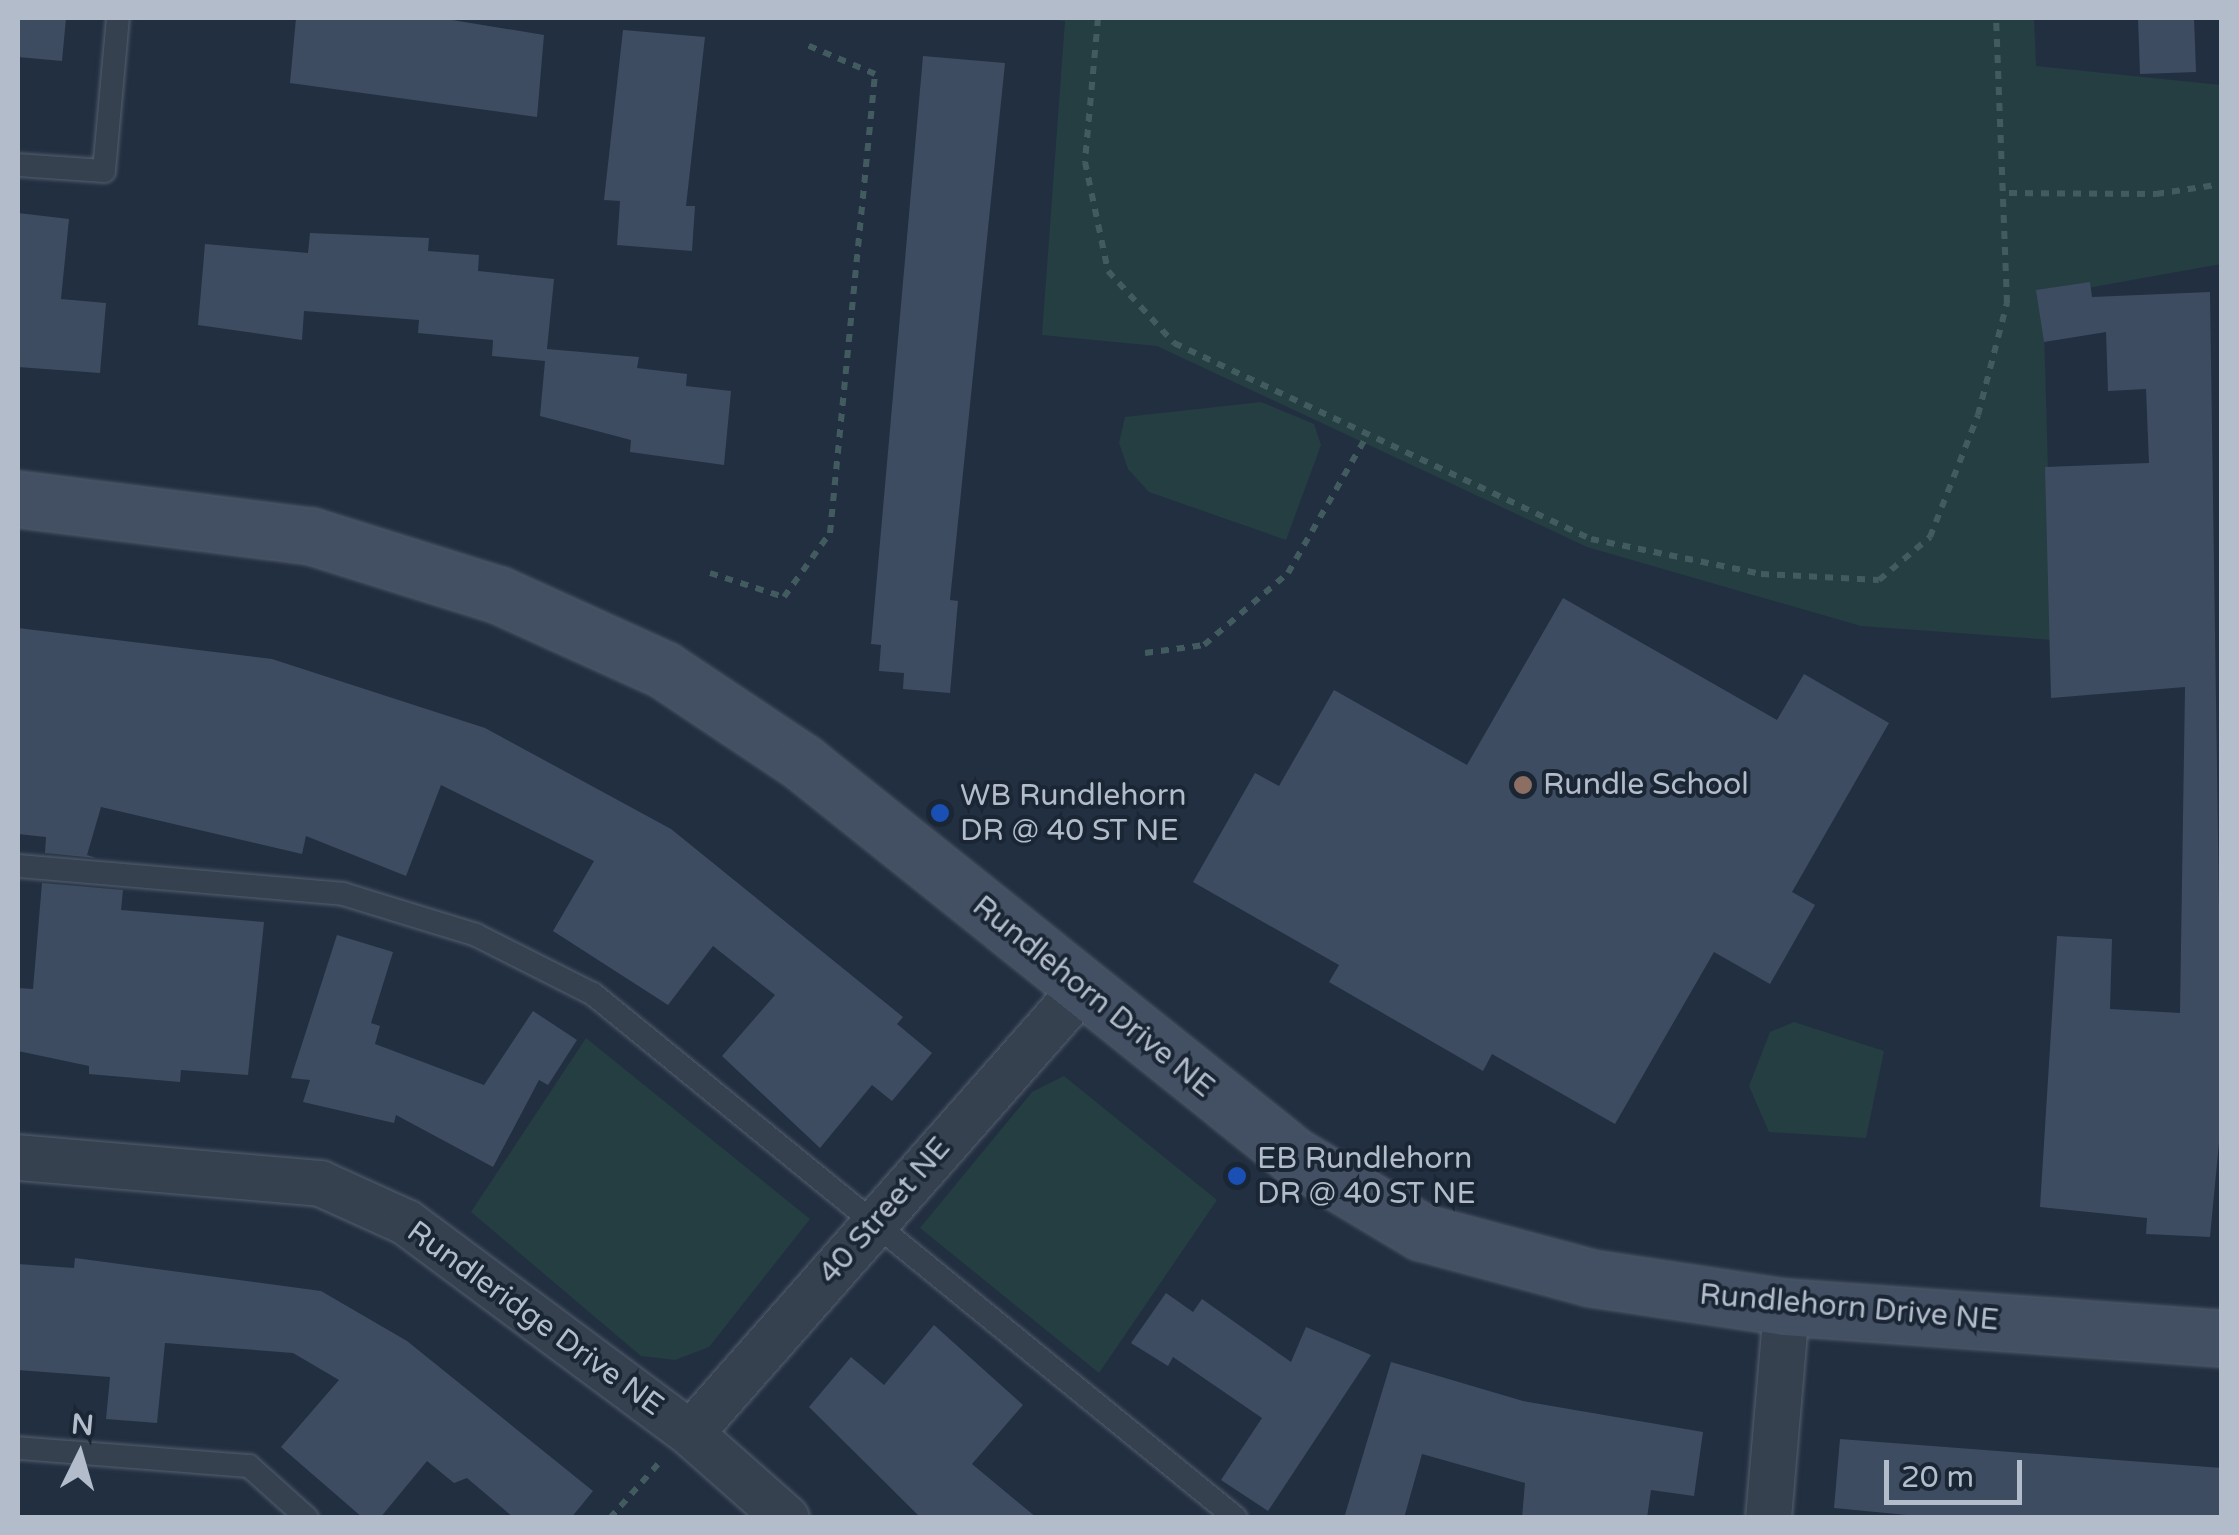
<!DOCTYPE html>
<style>
body{margin:0}
#map{position:relative;width:2239px;height:1535px;overflow:hidden;background:#222f41;font-family:"Varela Round",sans-serif}
div>[style]{position:absolute}
[style*='--x']{left:calc(var(--x)*1px);top:calc(var(--y)*1px);width:calc(var(--w)*1px);rotate:calc(var(--a)*1deg)}
.green>*{inset:0;background:#243e42}
.building>*{inset:0;background:#3d4c61}
.path>*{height:6px;margin-top:-3px;transform-origin:0;background:repeating-linear-gradient(90deg,#425b5f 0 8px,transparent 0 16px)}
.roads{filter:drop-shadow(0 0 2px #545f6e) drop-shadow(0 0 2px #545f6e)}
.lane>*{height:22px;margin:-11px;padding:0 11px;transform-origin:11px;border-radius:11px;background:#364150}
.street>*{height:45px;margin:-22.5px;padding:0 22.5px;transform-origin:22.5px;border-radius:22.5px;background:#364150}
.secondary>*{height:55px;margin:-27.5px;padding:0 27.5px;transform-origin:27.5px;border-radius:27.5px;background:#435064}
.dots>*{width:28px;height:28px;translate:-50% -50%;box-sizing:border-box;border:5px solid #1b2635;border-radius:50%}
span{translate:-50% -50%;white-space:nowrap;text-align:center;line-height:1.15;-webkit-text-stroke:8px #1b2635;paint-order:stroke}
.poi-label{font-size:30px;color:#b2bccb}
.left{translate:0 -50%;text-align:left}
.street-label{font-size:30px;color:#b2bccb}
.frame{position:absolute;inset:0;border:20px solid #b2bccb;pointer-events:none}
.north{position:absolute;left:30px;top:1405px;width:100px;height:100px;-webkit-text-stroke:8px #1b2635;paint-order:stroke;rotate:5deg;font-size:28px;font-weight:700;line-height:40px;text-align:center;color:#b2bccb}
.north::after{content:'';display:block;margin:auto;width:35px;height:45px;background:#b2bccb;clip-path:polygon(50% 0,100% 100%,50% 72%,0 100%)}
.scale{position:absolute;left:1884px;top:1460px;width:138px;height:45px;box-sizing:border-box;border:5px solid #b2bccb;border-top:0;padding-left:12px;font-size:30px;line-height:35px;white-space:nowrap;color:#b2bccb;-webkit-text-stroke:8px #1b2635;paint-order:stroke}
</style>
<div id="map">
<div class="green">
<div style="clip-path:polygon(1038px 18px,2034px 18px,2036px 66px,2221px 85px,2221px 264px,2043px 296px,2053px 640px,1861px 626px,1587px 547px,1157px 346px,1042px 335px,1065px 21px)"></div>
<div style="clip-path:polygon(1261px 402px,1314px 424px,1321px 445px,1286px 540px,1149px 492px,1128px 469px,1119px 443px,1125px 417px)"></div>
<div style="clip-path:polygon(1794px 1022px,1884px 1051px,1866px 1138px,1769px 1132px,1749px 1086px,1770px 1032px)"></div>
<div style="clip-path:polygon(586px 1038px,810px 1219px,709px 1347px,675px 1360px,641px 1356px,471px 1212px)"></div>
<div style="clip-path:polygon(1064px 1076px,1217px 1200px,1099px 1373px,920px 1228px,1032px 1092px)"></div>
</div>
<div class="building">
<div style="clip-path:polygon(18px 18px,66px 18px,62px 61px,18px 57px)"></div>
<div style="clip-path:polygon(296px 18px,440px 18px,544px 35px,537px 117px,290px 83px)"></div>
<div style="clip-path:polygon(2138px 18px,2194px 18px,2196px 72px,2140px 74px)"></div>
<div style="clip-path:polygon(623px 30px,705px 37px,686px 206px,695px 206px,692px 251px,617px 245px,620px 201px,604px 200px)"></div>
<div style="clip-path:polygon(923px 56px,1005px 63px,950px 600px,958px 601px,950px 693px,903px 689px,904px 673px,879px 671px,881px 645px,871px 644px)"></div>
<div style="clip-path:polygon(18px 213px,69px 219px,61px 299px,106px 303px,100px 373px,18px 367px)"></div>
<div style="clip-path:polygon(310px 233px,429px 238px,428px 251px,479px 255px,478px 271px,554px 279px,547px 349px,639px 357px,637px 368px,687px 374px,686px 386px,731px 391px,724px 465px,630px 452px,631px 440px,540px 416px,545px 361px,492px 356px,493px 340px,418px 333px,419px 320px,304px 311px,302px 340px,198px 325px,205px 244px,308px 253px)"></div>
<div style="clip-path:polygon(2090px 282px,2092px 297px,2210px 292px,2222px 1111px,2210px 1237px,2146px 1234px,2147px 1218px,2040px 1207px,2057px 936px,2112px 939px,2110px 1009px,2180px 1013px,2185px 687px,2051px 698px,2045px 467px,2149px 463px,2146px 389px,2108px 391px,2106px 332px,2044px 342px,2036px 290px)"></div>
<div style="clip-path:polygon(1563px 598px,1777px 720px,1804px 674px,1889px 723px,1792px 892px,1815px 905px,1770px 984px,1714px 952px,1615px 1124px,1492px 1054px,1483px 1071px,1329px 982px,1339px 965px,1193px 882px,1255px 773px,1279px 786px,1334px 690px,1467px 765px)"></div>
<div style="clip-path:polygon(18px 628px,272px 659px,485px 728px,671px 829px,903px 1017px,897px 1024px,932px 1053px,892px 1101px,872px 1085px,820px 1148px,722px 1056px,775px 995px,713px 946px,668px 1005px,553px 931px,594px 861px,441px 785px,406px 876px,306px 836px,302px 854px,101px 807px,87px 855px,96px 858px,45px 853px,46px 837px,18px 834px)"></div>
<div style="clip-path:polygon(42px 883px,123px 890px,121px 910px,264px 922px,248px 1075px,181px 1070px,180px 1082px,89px 1074px,89px 1066px,18px 1051px,18px 988px,33px 989px)"></div>
<div style="clip-path:polygon(337px 935px,393px 952px,371px 1023px,380px 1026px,375px 1044px,484px 1085px,533px 1011px,577px 1040px,548px 1085px,539px 1080px,493px 1167px,396px 1115px,394px 1123px,303px 1102px,310px 1080px,291px 1078px)"></div>
<div style="clip-path:polygon(75px 1258px,321px 1291px,407px 1341px,593px 1491px,571px 1518px,514px 1518px,467px 1478px,454px 1483px,427px 1461px,380px 1518px,363px 1518px,281px 1447px,339px 1380px,293px 1353px,165px 1343px,157px 1423px,106px 1419px,110px 1377px,18px 1370px,18px 1264px,74px 1268px)"></div>
<div style="clip-path:polygon(1166px 1293px,1193px 1312px,1202px 1299px,1291px 1362px,1306px 1327px,1371px 1355px,1268px 1511px,1221px 1480px,1262px 1418px,1173px 1357px,1168px 1366px,1131px 1343px)"></div>
<div style="clip-path:polygon(934px 1325px,1023px 1405px,972px 1464px,1037px 1518px,921px 1518px,809px 1407px,851px 1357px,884px 1385px)"></div>
<div style="clip-path:polygon(1391px 1362px,1523px 1401px,1703px 1432px,1694px 1496px,1651px 1490px,1647px 1518px,1522px 1518px,1525px 1483px,1422px 1454px,1404px 1518px,1344px 1518px)"></div>
<div style="clip-path:polygon(1840px 1439px,2222px 1468px,2222px 1518px,1938px 1518px,1834px 1508px)"></div>
</div>
<div class="path">
<div style="--x:1098;--y:18;--w:145;--a:95.2"></div>
<div style="--x:1085;--y:162;--w:111;--a:78.1"></div>
<div style="--x:1108;--y:271;--w:98;--a:47.5"></div>
<div style="--x:1174;--y:343;--w:461;--a:25.2"></div>
<div style="--x:1591;--y:539;--w:174;--a:11.6"></div>
<div style="--x:1761;--y:574;--w:118;--a:2.9"></div>
<div style="--x:1879;--y:580;--w:67;--a:-40.1"></div>
<div style="--x:1930;--y:537;--w:131;--a:-68.5"></div>
<div style="--x:1978;--y:415;--w:116;--a:-75.5"></div>
<div style="--x:2007;--y:303;--w:285;--a:-92.2"></div>
<div style="--x:2009;--y:193;--w:147;--a:0.4"></div>
<div style="--x:2156;--y:194;--w:67;--a:-8.6"></div>
<div style="--x:710;--y:573;--w:78;--a:18"></div>
<div style="--x:784;--y:597;--w:79;--a:-54.3"></div>
<div style="--x:830;--y:533;--w:461;--a:-84.4"></div>
<div style="--x:875;--y:74;--w:74;--a:-156.9"></div>
<div style="--x:1145;--y:653;--w:60;--a:-7.7"></div>
<div style="--x:1204;--y:645;--w:111;--a:-40.6"></div>
<div style="--x:1288;--y:573;--w:160;--a:-60.1"></div>
<div style="--x:610;--y:1518;--w:74;--a:-48.3"></div>
</div>
<div class="roads">
<div class="lane">
<div style="--x:18;--y:165;--w:86;--a:4"></div>
<div style="--x:104;--y:171;--w:154;--a:-84.8"></div>
<div style="--x:18;--y:866;--w:326;--a:4.9"></div>
<div style="--x:343;--y:894;--w:139;--a:17.1"></div>
<div style="--x:476;--y:935;--w:131;--a:26.8"></div>
<div style="--x:593;--y:994;--w:829;--a:39.18"></div>
<div style="--x:18;--y:1448;--w:232;--a:4.5"></div>
<div style="--x:249;--y:1466;--w:78;--a:41.9"></div>
</div>
<div class="street">
<div style="--x:18;--y:1157;--w:303;--a:4.9"></div>
<div style="--x:320;--y:1183;--w:94;--a:24.4"></div>
<div style="--x:406;--y:1222;--w:354;--a:36.6"></div>
<div style="--x:690;--y:1433;--w:128;--a:41.5"></div>
<div style="--x:690;--y:1433;--w:592;--a:-48.63"></div>
<div style="--x:1768;--y:1518;--w:212;--a:-85.1"></div>
</div>
<div class="secondary">
<div style="--x:18;--y:499;--w:295;--a:7.2"></div>
<div style="--x:311;--y:536;--w:197;--a:17.4"></div>
<div style="--x:499;--y:595;--w:181;--a:24.4"></div>
<div style="--x:664;--y:670;--w:166;--a:33.7"></div>
<div style="--x:802;--y:762;--w:630;--a:38.69"></div>
<div style="--x:1294;--y:1156;--w:148;--a:30.9"></div>
<div style="--x:1421;--y:1232;--w:176;--a:15.1"></div>
<div style="--x:1591;--y:1278;--w:197;--a:8.5"></div>
<div style="--x:1786;--y:1307;--w:437;--a:4.1"></div>
</div>
</div>
<div class="dots">
<div style="left:1523px;top:785px;background:#8d6e63"></div>
<div style="left:940px;top:813px;background:#1a4fb4"></div>
<div style="left:1237px;top:1176px;background:#1a4fb4"></div>
</div>
<div class="poi-label">
<span class="left" style="left:1543px;top:785px">Rundle School</span>
<span class="left" style="left:960px;top:813px">WB Rundlehorn<br>DR @ 40 ST NE</span>
<span class="left" style="left:1257px;top:1176px">EB Rundlehorn<br>DR @ 40 ST NE</span>
</div>
<div class="street-label">
<span style="left:1093px;top:997px;rotate:39deg">Rundlehorn Drive NE</span>
<span style="left:885px;top:1211px;rotate:-49deg">40 Street NE</span>
<span style="left:1849px;top:1308px;rotate:5deg">Rundlehorn Drive NE</span>
<span style="left:535px;top:1319px;rotate:36deg">Rundleridge Drive NE</span>
</div>
<div class="frame"></div>
<div class="north">N</div>
<div class="scale">20 m</div>
</div>
